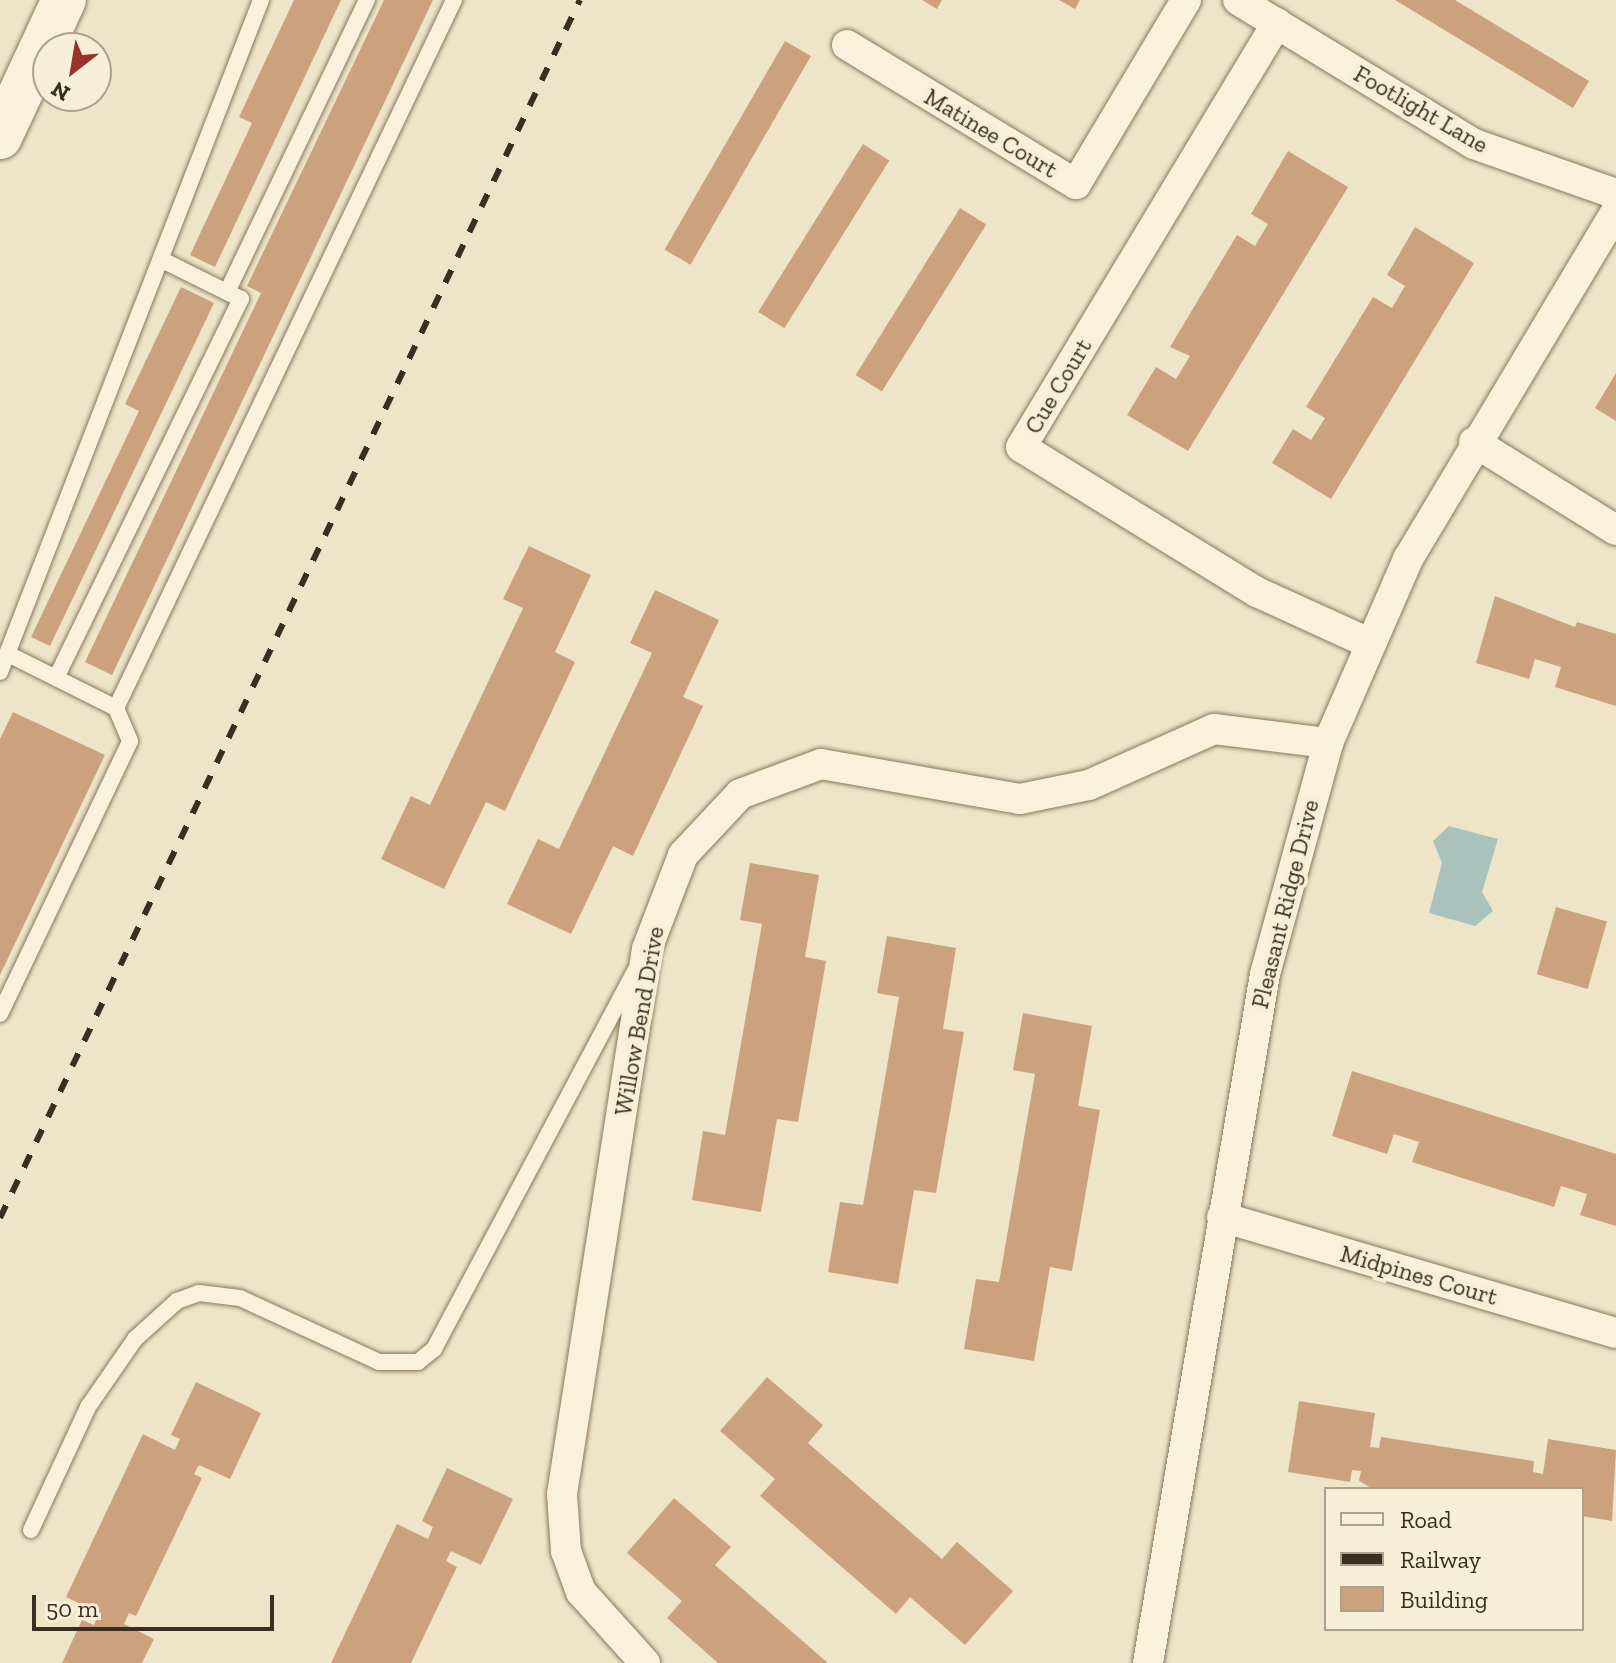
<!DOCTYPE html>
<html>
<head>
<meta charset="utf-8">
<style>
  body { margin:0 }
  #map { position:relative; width:1616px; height:1663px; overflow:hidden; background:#eee5c8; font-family:"Zilla Slab",serif }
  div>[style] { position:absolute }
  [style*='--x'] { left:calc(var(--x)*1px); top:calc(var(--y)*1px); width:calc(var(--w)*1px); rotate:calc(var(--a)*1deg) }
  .water>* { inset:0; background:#a9c2bc }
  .building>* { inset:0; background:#cca27e; transform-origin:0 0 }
  .roads { filter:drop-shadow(0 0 2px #8a775d) drop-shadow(0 0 2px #8a775d) }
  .service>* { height:16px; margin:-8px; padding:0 8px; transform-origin:8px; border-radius:8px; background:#f9f1db }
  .minor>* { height:30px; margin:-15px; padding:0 15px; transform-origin:15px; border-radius:15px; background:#f9f1db }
  .secondary>* { height:44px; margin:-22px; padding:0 22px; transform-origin:22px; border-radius:22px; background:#f9f1db }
  .rail>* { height:6px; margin-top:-3px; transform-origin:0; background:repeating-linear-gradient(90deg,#3b2e20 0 14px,transparent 0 28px) }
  span { translate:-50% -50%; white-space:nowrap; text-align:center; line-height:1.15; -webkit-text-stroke:8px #f6eed7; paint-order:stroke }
  .street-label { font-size:24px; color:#3b2e20 }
  .legend { position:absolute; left:1324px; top:1487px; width:260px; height:144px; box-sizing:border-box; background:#f6eed7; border:2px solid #aba18e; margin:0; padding:10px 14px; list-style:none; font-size:24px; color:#3b2e20 }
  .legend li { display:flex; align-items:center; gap:16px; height:40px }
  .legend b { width:40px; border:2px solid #aba18e }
  .north { position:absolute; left:32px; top:32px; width:80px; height:80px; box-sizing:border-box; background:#f6eed7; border:2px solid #aba18e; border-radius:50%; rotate:211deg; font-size:22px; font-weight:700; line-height:32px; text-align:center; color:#3b2e20 }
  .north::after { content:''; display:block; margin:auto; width:28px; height:36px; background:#98322d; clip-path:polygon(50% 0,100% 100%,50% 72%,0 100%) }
  .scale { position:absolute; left:32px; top:1595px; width:242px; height:36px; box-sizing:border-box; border:4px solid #3b2e20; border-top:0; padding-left:10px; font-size:24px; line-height:28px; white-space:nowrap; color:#3b2e20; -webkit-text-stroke:6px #f6eed7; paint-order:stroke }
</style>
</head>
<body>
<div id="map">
  <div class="water">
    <i style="clip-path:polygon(1449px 826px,1498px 839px,1482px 892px,1493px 911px,1475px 926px,1429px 913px,1442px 863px,1433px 841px)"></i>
  </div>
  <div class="building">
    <i style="clip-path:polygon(294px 0,341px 0,215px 267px,190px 255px,252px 123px,239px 117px)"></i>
    <i style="clip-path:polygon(384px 0,433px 0,112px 675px,85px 662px,261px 293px,247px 286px)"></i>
    <i style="clip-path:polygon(922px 0,942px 0,937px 9px)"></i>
    <i style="clip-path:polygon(1059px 0,1080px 0,1075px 9px)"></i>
    <i style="clip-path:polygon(1395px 0,1455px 0,1589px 81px,1573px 108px)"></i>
    <i style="left:785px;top:41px;width:30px;height:241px;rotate:30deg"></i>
    <i style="left:863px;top:144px;width:31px;height:198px;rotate:32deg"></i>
    <i style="clip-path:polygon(1288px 151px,1348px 187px,1188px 451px,1127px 415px,1156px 367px,1176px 379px,1190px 356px,1170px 347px,1237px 235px,1255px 246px,1268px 224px,1251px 214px)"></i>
    <i style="left:960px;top:208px;width:31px;height:197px;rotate:32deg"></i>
    <i style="clip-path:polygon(1415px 227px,1474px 263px,1331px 499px,1272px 463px,1293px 429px,1311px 440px,1325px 418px,1306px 407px,1373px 297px,1392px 308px,1405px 286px,1387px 275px)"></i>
    <i style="clip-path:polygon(181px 287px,214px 303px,50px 646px,31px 637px,139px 411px,125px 404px)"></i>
    <i style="clip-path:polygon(1616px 373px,1616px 421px,1595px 408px)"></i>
    <i style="clip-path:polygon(529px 546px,591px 575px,555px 652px,575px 662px,505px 811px,486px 802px,444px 889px,381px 859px,411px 796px,430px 805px,523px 608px,503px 599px)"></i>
    <i style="clip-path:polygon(655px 590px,719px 620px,683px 697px,703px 706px,633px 856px,613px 846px,571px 934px,507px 904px,538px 839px,559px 849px,652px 653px,630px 643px)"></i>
    <i style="clip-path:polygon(1495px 596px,1575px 627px,1577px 622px,1616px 634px,1616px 706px,1555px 687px,1561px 667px,1535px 659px,1529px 679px,1476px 663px)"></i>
    <i style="clip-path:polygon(13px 712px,105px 755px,0 975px,0 739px)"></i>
    <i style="clip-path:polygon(750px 863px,819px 875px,805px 957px,826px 961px,798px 1122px,777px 1119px,761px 1212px,692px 1200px,703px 1131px,725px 1135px,762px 924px,740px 920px)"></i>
    <i style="left:1556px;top:907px;width:53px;height:70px;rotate:16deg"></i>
    <i style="clip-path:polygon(887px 936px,956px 948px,943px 1029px,964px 1032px,936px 1193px,914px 1190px,898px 1284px,828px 1272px,840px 1202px,863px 1205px,899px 997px,877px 993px)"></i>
    <i style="clip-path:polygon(1023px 1013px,1092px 1026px,1078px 1106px,1100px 1110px,1072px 1271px,1050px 1267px,1034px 1361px,964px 1349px,976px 1279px,999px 1282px,1035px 1074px,1013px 1070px)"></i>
    <i style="clip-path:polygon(1352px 1071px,1616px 1154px,1616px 1226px,1580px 1215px,1587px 1194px,1561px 1186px,1554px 1207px,1412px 1162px,1419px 1142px,1394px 1134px,1387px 1154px,1332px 1136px)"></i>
    <i style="clip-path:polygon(767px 1377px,823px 1425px,808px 1443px,942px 1559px,957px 1542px,1013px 1591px,965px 1645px,910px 1597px,896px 1614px,760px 1496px,775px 1479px,720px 1431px)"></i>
    <i style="clip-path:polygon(196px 1382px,261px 1413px,230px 1479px,199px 1465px,194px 1474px,202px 1478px,136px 1616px,129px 1613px,124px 1624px,154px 1639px,142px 1663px,62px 1663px,82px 1620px,94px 1625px,99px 1613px,66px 1597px,143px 1434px,175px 1450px,180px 1439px,171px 1435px)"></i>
    <i style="clip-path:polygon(1299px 1401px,1375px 1413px,1370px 1447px,1379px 1448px,1381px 1437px,1534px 1461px,1533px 1472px,1543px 1474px,1548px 1439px,1616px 1450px,1612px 1521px,1582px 1516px,1582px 1489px,1373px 1489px,1359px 1481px,1361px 1471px,1352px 1470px,1350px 1482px,1288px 1472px)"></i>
    <i style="clip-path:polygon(447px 1468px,513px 1499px,481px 1565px,451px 1551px,446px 1561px,457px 1567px,411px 1663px,331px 1663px,397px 1524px,428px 1539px,433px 1527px,422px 1521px)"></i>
    <i style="clip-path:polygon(674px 1498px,731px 1547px,715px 1565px,828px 1663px,718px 1663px,667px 1618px,682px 1601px,627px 1553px)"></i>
  </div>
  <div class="roads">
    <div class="service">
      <i style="--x:227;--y:292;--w:324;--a:-64.4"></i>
      <i style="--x:0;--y:672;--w:721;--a:-68.77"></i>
      <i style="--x:56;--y:678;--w:422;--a:-64"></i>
      <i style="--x:241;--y:299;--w:88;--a:-153.7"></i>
      <i style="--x:116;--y:708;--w:785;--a:-64.48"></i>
      <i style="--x:0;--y:1014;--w:302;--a:-64.5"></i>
      <i style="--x:130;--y:741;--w:36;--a:-113"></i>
      <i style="--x:116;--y:708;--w:121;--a:-153.4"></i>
      <i style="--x:31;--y:1530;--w:136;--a:-65.1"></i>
      <i style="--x:88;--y:1407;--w:83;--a:-55.3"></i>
      <i style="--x:135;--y:1339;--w:57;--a:-42.1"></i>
      <i style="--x:177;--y:1301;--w:23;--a:-20"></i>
      <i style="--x:199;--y:1293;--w:41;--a:7"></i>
      <i style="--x:240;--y:1298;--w:153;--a:24.7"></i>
      <i style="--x:379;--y:1362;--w:39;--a:0"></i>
      <i style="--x:418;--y:1362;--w:21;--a:-39"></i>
      <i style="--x:434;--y:1349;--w:428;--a:-62"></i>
    </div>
    <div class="minor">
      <i style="--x:1238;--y:0;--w:276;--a:31.4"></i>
      <i style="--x:1474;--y:144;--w:151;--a:19.4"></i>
      <i style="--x:1277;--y:23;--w:495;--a:121.1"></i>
      <i style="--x:1021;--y:447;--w:277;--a:31.6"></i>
      <i style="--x:1257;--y:592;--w:123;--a:24.5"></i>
      <i style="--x:847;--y:45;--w:268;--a:31.3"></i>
      <i style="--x:1076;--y:184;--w:214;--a:-59.1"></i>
      <i style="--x:1474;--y:442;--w:167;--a:31.8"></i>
      <i style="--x:1222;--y:1217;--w:411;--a:16.4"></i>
      <i style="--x:645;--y:1663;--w:96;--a:-132"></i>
      <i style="--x:581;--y:1592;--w:44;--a:-110.1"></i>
      <i style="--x:566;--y:1551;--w:57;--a:-94"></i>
      <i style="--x:562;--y:1494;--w:552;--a:-81.14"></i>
      <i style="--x:647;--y:949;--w:101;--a:-69"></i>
      <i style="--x:683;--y:855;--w:83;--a:-46.9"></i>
      <i style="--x:740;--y:794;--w:86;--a:-20.3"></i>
      <i style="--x:821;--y:764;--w:202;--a:10"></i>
      <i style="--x:1020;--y:799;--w:70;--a:-11.5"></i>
      <i style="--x:1089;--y:785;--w:137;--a:-24.1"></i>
      <i style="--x:1214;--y:729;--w:115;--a:7"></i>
      <i style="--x:1148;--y:1663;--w:699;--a:-80.36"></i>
      <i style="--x:1265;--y:974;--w:239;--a:-74.7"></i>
      <i style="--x:1328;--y:743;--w:201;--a:-66.5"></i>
      <i style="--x:1408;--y:559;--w:405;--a:-59.1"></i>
    </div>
    <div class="secondary">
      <i style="--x:0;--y:137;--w:151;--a:-65"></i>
    </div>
  </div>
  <div class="rail">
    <i style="--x:0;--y:1218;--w:1349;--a:-64.54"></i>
  </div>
  <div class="street-label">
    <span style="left:1421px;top:109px;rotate:30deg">Footlight Lane</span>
    <span style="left:991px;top:133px;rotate:31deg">Matinee Court</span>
    <span style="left:1058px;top:386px;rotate:-59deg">Cue Court</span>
    <span style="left:1285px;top:904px;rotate:-76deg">Pleasant Ridge Drive</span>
    <span style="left:639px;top:1021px;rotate:-80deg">Willow Bend Drive</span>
    <span style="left:1419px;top:1275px;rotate:16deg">Midpines Court</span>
  </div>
  <ul class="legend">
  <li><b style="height:10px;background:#f9f1db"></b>Road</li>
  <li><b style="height:10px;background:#3b2e20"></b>Railway</li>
  <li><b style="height:22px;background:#cca27e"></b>Building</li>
  </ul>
  <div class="north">N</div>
  <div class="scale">50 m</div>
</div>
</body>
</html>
